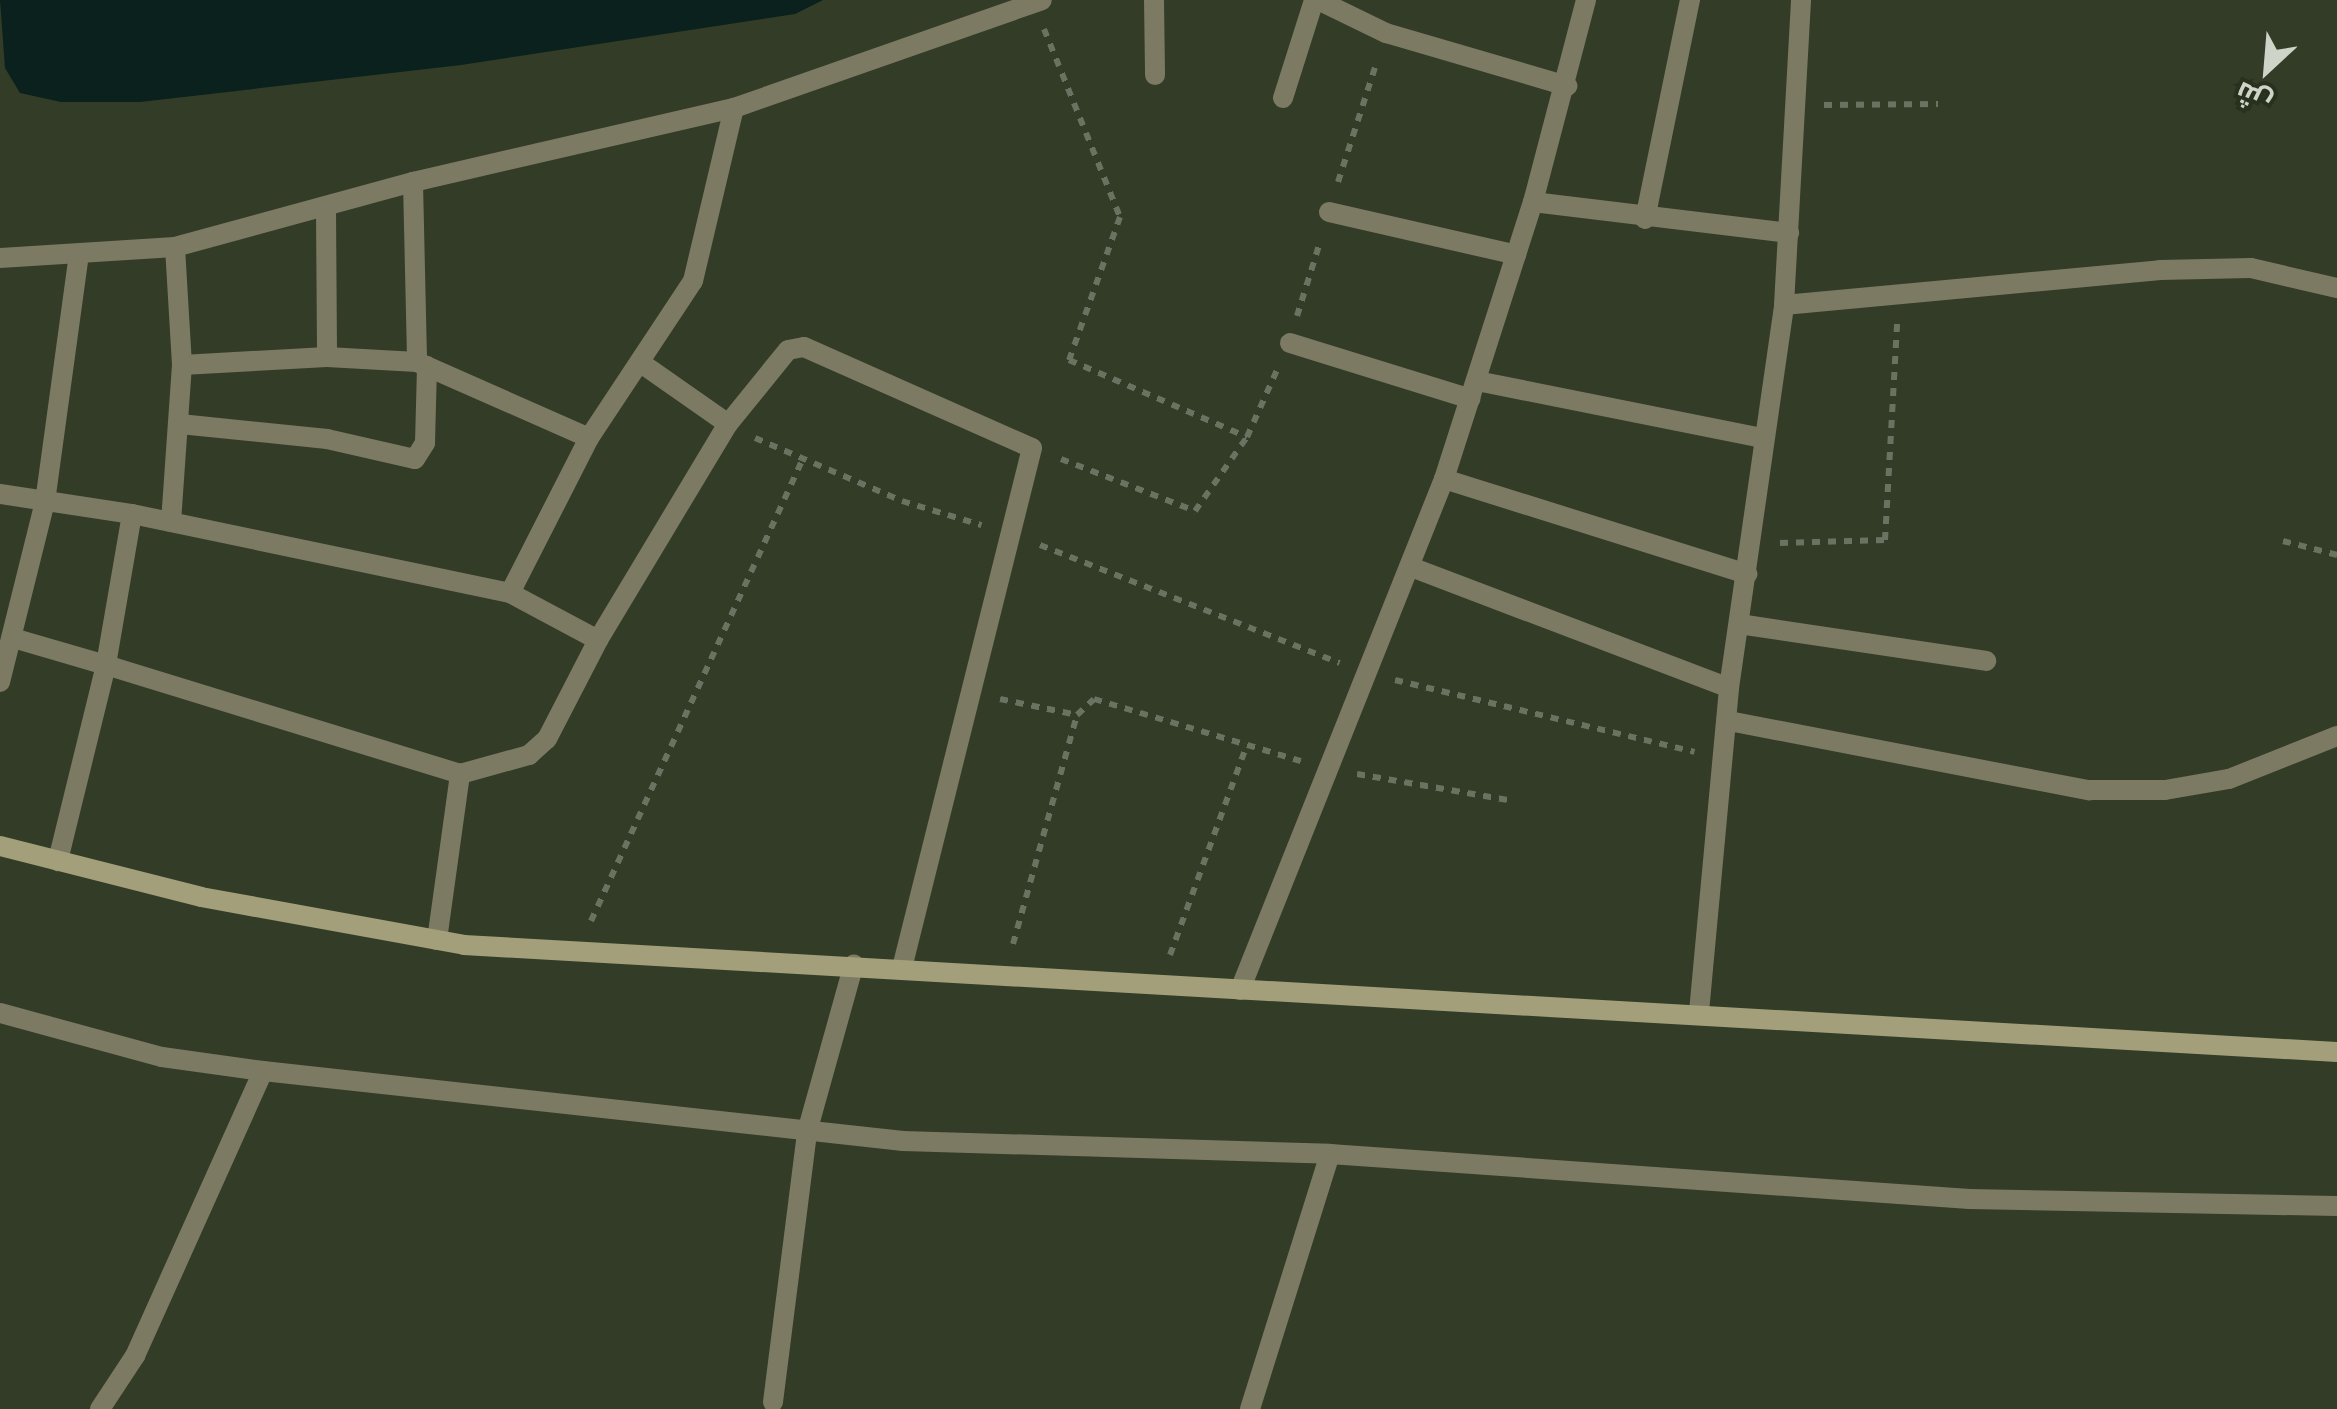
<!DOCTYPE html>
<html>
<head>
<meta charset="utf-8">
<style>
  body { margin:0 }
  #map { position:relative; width:2337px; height:1409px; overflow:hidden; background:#323c27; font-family:"DM Sans",Cairo,sans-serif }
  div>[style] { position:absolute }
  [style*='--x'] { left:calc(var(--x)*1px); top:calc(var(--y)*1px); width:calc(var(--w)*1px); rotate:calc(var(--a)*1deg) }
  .water>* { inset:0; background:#0a211d }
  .path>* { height:6px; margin-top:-3px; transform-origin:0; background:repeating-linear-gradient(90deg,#6a7361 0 8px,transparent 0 16px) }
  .street>* { height:20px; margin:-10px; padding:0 10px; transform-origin:10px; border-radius:10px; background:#7c7a63 }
  .secondary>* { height:20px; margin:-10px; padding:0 10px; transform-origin:10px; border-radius:10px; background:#a29f7a }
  span { translate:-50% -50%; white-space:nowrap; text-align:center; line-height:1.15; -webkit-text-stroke:9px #28311d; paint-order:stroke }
  .north { position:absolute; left:2217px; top:20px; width:100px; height:100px; -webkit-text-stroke:8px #28311d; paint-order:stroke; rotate:206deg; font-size:28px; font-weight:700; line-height:40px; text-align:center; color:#ced5c8 }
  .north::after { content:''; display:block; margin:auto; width:35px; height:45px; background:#ced5c8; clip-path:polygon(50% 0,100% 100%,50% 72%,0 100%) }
</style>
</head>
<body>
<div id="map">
  <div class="water">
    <i style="clip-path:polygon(0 0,823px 0,795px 14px,461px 65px,140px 102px,61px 102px,20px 93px,5px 68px)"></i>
  </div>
  <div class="path">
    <i style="--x:1044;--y:29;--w:203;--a:68"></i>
    <i style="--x:1120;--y:217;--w:152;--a:109.6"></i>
    <i style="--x:1069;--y:360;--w:194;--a:23.4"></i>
    <i style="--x:1824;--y:105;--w:114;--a:-0.5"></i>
    <i style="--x:1338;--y:182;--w:127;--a:-72.1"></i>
    <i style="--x:1297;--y:316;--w:77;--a:-72.7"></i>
    <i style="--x:755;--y:438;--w:160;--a:23.2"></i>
    <i style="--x:902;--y:501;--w:83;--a:16.9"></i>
    <i style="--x:1061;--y:459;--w:144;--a:21.2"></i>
    <i style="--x:1195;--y:511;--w:90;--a:-54.9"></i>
    <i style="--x:1247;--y:437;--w:73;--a:-65.9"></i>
    <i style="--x:2283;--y:541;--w:56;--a:14.5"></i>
    <i style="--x:1780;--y:543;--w:105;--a:-1.6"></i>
    <i style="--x:1885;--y:540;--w:217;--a:-86.8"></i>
    <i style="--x:1040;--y:545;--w:322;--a:21.5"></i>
    <i style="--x:1395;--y:680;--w:308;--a:13.5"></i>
    <i style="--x:1000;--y:699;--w:79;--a:11.7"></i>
    <i style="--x:1357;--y:774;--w:153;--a:9.8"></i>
    <i style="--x:591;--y:921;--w:504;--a:-65.37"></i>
    <i style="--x:1013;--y:944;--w:238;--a:-74.4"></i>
    <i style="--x:1077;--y:715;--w:23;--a:-43"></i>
    <i style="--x:1094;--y:699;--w:216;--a:16.7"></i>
    <i style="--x:1170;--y:955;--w:224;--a:-69.9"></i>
  </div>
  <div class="street">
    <i style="--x:1154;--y:0;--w:75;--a:89.2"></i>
    <i style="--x:1318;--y:0;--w:76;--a:25.9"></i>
    <i style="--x:1386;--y:33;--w:189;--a:16.3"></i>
    <i style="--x:1283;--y:98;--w:103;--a:-72.4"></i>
    <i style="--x:413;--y:182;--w:180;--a:88.7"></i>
    <i style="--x:1533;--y:202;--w:258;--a:6.9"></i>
    <i style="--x:326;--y:209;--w:148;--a:89.6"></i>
    <i style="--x:1329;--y:212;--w:192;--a:12.9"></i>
    <i style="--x:1645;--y:219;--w:224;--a:-78.4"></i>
    <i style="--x:0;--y:258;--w:175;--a:-3.6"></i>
    <i style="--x:175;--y:247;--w:247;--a:-15.3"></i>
    <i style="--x:413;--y:182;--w:329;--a:-13"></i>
    <i style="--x:734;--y:108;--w:326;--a:-19.3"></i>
    <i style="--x:1784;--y:305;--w:378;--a:-5.3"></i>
    <i style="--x:2160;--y:270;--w:91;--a:-1.3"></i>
    <i style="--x:2251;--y:268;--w:88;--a:13.1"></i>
    <i style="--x:1290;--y:343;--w:189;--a:17.2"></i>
    <i style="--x:641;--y:363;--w:106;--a:35"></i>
    <i style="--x:182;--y:365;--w:145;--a:-3.2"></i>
    <i style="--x:327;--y:357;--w:90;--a:3.2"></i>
    <i style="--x:417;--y:362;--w:188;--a:23.8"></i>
    <i style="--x:1477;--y:381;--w:292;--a:11.3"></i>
    <i style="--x:180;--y:424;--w:148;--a:5.8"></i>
    <i style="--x:327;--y:439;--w:90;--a:12.8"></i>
    <i style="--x:415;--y:459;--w:19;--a:-58"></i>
    <i style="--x:425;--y:443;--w:77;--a:-88.5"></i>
    <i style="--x:1444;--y:479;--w:318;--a:17.4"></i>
    <i style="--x:0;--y:494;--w:134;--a:8.6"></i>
    <i style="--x:132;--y:514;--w:386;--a:11.8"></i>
    <i style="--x:510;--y:593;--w:100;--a:28.1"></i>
    <i style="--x:132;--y:514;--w:153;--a:99.8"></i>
    <i style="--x:106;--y:665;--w:370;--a:17.1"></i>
    <i style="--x:460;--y:774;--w:72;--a:-15.4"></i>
    <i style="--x:529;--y:755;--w:24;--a:-42"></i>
    <i style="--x:547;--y:739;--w:111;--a:-62.7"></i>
    <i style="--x:598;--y:640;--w:252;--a:-59"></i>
    <i style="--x:728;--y:424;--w:95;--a:-51"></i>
    <i style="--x:788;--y:350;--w:16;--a:-11"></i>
    <i style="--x:804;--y:347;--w:249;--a:23.9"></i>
    <i style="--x:1032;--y:448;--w:536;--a:104.04"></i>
    <i style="--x:171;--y:522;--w:157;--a:-86"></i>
    <i style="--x:182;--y:365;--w:118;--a:-93.4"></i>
    <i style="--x:1411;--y:567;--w:340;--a:20.8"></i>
    <i style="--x:510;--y:593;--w:174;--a:-63"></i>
    <i style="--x:589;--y:438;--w:188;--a:-56.5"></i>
    <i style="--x:693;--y:281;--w:178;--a:-76.7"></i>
    <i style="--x:1739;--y:624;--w:250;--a:8.5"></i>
    <i style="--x:13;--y:638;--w:97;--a:16.2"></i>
    <i style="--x:106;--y:665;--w:202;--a:103.8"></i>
    <i style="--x:0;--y:682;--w:186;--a:-76"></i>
    <i style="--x:45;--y:502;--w:249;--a:-82.2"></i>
    <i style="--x:1729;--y:721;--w:367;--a:10.9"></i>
    <i style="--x:2089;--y:790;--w:76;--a:0"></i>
    <i style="--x:2165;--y:790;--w:65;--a:-9.8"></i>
    <i style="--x:2229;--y:779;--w:116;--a:-21.7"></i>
    <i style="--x:437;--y:940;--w:168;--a:-82.1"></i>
    <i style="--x:1240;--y:990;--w:550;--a:-68.24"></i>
    <i style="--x:1444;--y:479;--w:291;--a:-72.2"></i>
    <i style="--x:1533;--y:202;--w:209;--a:-75.3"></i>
    <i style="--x:1699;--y:1012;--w:325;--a:-84.7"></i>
    <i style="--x:1729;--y:688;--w:387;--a:-81.8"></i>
    <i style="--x:1784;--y:305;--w:305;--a:-86.8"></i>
    <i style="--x:0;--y:1013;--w:168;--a:15.2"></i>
    <i style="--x:162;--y:1057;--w:102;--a:7.9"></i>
    <i style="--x:263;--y:1071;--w:644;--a:6.24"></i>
    <i style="--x:903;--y:1141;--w:427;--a:1.7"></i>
    <i style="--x:1330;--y:1154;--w:641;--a:4.03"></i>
    <i style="--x:1969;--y:1199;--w:368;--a:1.1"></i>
    <i style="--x:773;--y:1402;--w:272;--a:-82.8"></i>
    <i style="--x:807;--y:1132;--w:174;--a:-74.4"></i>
    <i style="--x:100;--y:1409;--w:64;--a:-56.6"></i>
    <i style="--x:135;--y:1356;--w:312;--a:-65.8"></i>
    <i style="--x:1250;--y:1409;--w:267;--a:-72.6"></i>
  </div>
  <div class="secondary">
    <i style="--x:0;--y:846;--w:207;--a:14.2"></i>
    <i style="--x:201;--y:897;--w:267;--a:10.3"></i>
    <i style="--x:464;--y:945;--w:1876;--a:3.27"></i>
  </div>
  <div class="north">ش</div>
</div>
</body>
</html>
